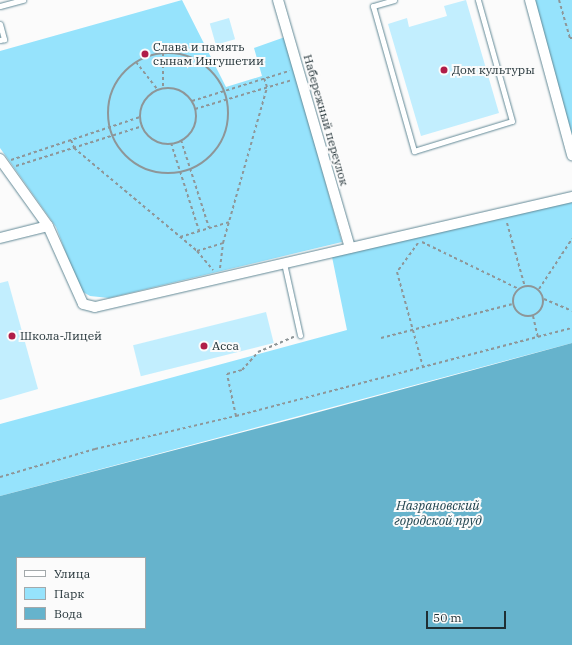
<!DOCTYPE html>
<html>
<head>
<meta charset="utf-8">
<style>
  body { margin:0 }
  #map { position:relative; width:572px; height:645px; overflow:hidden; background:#fbfbfb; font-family:"IBM Plex Serif",serif }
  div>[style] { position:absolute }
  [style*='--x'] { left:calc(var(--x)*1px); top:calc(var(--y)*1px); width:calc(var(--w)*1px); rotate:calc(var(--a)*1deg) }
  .green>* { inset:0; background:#96e3fc }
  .water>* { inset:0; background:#66b3cc }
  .building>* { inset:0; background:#c2eefe; transform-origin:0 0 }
  .path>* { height:2px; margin-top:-1px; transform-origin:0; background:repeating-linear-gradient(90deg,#8e9698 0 3px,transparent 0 6px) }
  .path>.ring { margin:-1px; padding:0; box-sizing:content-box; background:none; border:2px solid #8e9698; border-radius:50% }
  .roads { filter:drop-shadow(0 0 1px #628996) drop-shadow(0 0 1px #628996) }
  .service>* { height:5px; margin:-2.5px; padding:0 2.5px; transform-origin:2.5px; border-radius:2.5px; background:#fff }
  .minor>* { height:10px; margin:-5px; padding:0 5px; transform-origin:5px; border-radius:5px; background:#fff }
  .dots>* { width:11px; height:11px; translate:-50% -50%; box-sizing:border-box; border:2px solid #fbfbfb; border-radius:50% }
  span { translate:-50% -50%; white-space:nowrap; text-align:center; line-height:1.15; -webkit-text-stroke:4px #fbfbfb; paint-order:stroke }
  .poi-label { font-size:12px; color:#1f2f34 }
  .left { translate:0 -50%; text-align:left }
  .street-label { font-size:12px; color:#1f2f34 }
  .water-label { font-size:13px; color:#1d414c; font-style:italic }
  .legend { position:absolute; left:16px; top:557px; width:130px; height:72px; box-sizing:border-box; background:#fbfbfb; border:1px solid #a3a9ab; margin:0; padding:5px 7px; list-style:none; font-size:12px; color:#1f2f34 }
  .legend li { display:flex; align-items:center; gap:8px; height:20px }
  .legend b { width:20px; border:1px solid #a3a9ab }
  .scale { position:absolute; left:426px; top:611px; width:80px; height:18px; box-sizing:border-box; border:2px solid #1f2f34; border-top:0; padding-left:5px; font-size:12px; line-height:14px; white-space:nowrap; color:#1f2f34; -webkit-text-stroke:3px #fbfbfb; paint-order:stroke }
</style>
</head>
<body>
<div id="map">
  <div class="green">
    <i style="clip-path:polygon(182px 0,226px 87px,262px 76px,254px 48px,285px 37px,342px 242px,109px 298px,90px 296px,83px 292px,77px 282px,56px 227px,0 148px,0 51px)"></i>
    <i style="clip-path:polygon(530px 0,572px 0,572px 155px)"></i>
    <i style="clip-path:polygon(572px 197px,572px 343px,0 496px,0 424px,347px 330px,331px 252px)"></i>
  </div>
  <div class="water">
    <i style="clip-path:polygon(evenodd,572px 343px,572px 645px,0 645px,0 496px,297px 418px,572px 343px,17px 558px,145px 558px,145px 628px,17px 628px,17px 558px)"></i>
  </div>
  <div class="building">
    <i style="clip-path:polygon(466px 0,499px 113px,421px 136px,388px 24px,407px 18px,409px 27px,447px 16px,444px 6px)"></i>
    <i style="left:229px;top:18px;width:22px;height:20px;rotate:74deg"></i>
    <i style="clip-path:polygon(8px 281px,38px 389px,0 400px,0 283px)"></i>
    <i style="left:266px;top:312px;width:32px;height:137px;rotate:76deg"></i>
  </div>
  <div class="path">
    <i style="--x:559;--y:0;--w:40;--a:74"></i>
    <i style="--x:570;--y:38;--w:2;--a:0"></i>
    <i class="ring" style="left:108px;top:53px;width:118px;height:118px"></i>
    <i style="--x:163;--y:53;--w:35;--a:90"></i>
    <i style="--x:136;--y:62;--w:36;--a:52"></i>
    <i class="ring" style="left:140px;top:88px;width:54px;height:54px"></i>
    <i style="--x:192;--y:101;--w:102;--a:-17.2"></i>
    <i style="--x:195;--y:109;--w:101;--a:-16.6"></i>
    <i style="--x:71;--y:140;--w:9;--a:69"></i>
    <i style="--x:74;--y:148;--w:160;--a:39.9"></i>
    <i style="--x:197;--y:251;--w:27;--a:-17"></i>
    <i style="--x:223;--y:243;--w:162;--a:-74.2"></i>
    <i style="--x:267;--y:87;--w:9;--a:-108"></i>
    <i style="--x:181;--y:140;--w:92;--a:72.3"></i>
    <i style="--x:171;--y:143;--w:92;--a:72.3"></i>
    <i style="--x:11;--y:160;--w:136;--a:-18.4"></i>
    <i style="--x:16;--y:166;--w:133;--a:-17.5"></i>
    <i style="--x:507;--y:223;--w:66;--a:74.3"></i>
    <i style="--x:180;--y:237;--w:51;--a:-17"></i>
    <i style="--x:422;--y:242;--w:108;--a:25.9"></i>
    <i style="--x:418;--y:243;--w:36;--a:126"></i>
    <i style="--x:397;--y:272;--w:98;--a:74.7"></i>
    <i style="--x:197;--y:251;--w:25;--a:50"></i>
    <i style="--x:220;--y:268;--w:25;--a:-83"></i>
    <i class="ring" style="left:513px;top:286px;width:28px;height:28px"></i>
    <i style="--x:539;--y:289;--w:60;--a:-56.6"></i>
    <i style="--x:544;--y:299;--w:30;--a:23"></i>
    <i style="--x:533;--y:316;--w:22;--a:77"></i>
    <i style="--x:381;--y:338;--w:135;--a:-14.5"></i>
    <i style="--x:236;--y:416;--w:43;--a:-102.1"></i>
    <i style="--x:227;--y:374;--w:16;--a:-15"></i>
    <i style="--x:242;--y:370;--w:24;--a:-48"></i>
    <i style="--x:258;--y:352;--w:39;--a:-23"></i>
    <i style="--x:0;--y:477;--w:99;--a:-16.4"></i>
    <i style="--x:95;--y:449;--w:145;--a:-13.2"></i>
    <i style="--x:236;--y:416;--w:347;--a:-14.7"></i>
  </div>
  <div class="roads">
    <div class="service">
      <i style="--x:394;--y:0;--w:22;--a:164"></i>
      <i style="--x:373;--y:6;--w:151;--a:74.2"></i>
      <i style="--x:414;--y:151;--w:102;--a:-17"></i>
      <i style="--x:512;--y:121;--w:126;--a:-105.7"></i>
      <i style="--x:0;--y:6;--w:24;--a:-15"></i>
      <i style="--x:0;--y:24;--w:16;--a:75"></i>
      <i style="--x:4;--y:39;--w:4;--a:166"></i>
      <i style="--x:284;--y:263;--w:74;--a:77.5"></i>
    </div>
    <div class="minor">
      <i style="--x:278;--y:0;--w:258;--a:73.8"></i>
      <i style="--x:530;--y:0;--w:161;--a:74.8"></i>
      <i style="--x:0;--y:159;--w:82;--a:54.4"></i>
      <i style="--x:48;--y:226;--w:85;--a:65.8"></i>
      <i style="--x:83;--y:304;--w:12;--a:14"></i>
      <i style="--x:95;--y:307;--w:490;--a:-13"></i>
      <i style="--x:0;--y:238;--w:49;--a:-14"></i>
    </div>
  </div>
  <div class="dots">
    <i style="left:145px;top:54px;background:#b01d48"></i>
    <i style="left:444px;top:70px;background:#b01d48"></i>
    <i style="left:12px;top:336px;background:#b01d48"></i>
    <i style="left:204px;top:346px;background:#b01d48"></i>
  </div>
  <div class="poi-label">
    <span class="left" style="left:153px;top:54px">Слава и память<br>сынам Ингушетии</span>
    <span class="left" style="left:452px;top:70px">Дом культуры</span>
    <span class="left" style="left:20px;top:336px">Школа-Лицей</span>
    <span class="left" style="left:212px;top:346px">Асса</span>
  </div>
  <div class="street-label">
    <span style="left:326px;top:120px;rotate:74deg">Набережный переулок</span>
  </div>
  <div class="water-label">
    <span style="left:438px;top:514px">Назрановский<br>городской пруд</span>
  </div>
  <ul class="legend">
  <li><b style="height:5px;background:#fff"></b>Улица</li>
  <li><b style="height:11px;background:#96e3fc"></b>Парк</li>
  <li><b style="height:11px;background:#66b3cc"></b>Вода</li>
  </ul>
  <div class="scale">50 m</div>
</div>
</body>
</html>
